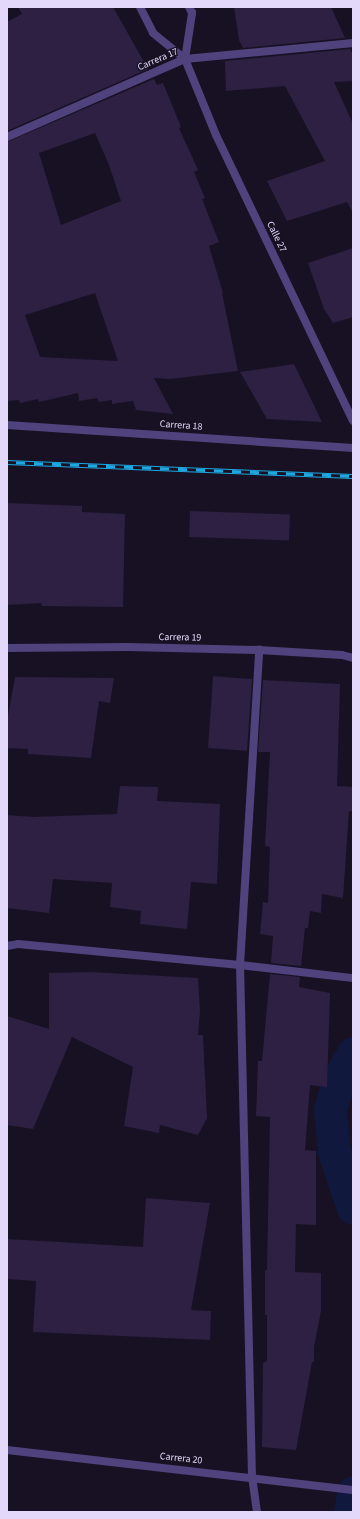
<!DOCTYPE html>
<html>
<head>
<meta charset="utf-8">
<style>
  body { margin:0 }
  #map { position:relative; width:360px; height:1519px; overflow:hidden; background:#181123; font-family:"Source Sans 3",sans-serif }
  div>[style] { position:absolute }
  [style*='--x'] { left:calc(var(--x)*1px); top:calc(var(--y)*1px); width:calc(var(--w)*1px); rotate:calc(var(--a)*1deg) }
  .canal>* { height:33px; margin:-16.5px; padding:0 16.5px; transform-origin:16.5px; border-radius:16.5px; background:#10183d }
  .building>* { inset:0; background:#2d2042; transform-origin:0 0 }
  .minor>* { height:8px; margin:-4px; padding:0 4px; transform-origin:4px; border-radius:4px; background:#50427c }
  .tertiary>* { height:8px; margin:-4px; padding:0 4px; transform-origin:4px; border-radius:4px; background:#50427c }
  .rail>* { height:4.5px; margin-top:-2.25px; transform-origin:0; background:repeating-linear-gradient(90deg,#181123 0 9px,#1da8e1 0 18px); box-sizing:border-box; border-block:1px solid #1da8e1 }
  span { translate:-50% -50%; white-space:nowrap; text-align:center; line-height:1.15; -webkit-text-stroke:3px #181123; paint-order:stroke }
  .street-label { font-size:10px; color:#e3d8fa }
  .frame { position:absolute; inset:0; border:8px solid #e3d8fa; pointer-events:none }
</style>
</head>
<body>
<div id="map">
  <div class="canal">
    <i style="--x:353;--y:1053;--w:29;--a:119"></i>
    <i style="--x:339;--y:1078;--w:33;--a:106"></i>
    <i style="--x:330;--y:1110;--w:42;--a:84.6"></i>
    <i style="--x:334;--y:1152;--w:59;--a:71.3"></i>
    <i style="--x:350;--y:1512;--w:20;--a:-81"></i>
  </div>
  <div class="building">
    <i style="clip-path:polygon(18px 7px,113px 7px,148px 69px,7px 131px,7px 22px,22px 14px)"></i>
    <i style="clip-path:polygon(234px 7px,331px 7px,345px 38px,243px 48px,239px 40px)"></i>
    <i style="clip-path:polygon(350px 49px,353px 55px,353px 81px,334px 82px,353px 124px,353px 213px,347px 202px,287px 221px,267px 181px,325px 161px,285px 86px,226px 91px,225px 61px)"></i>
    <i style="clip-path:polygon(evenodd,154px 79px,157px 85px,163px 83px,181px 127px,179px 128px,198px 170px,194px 172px,205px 198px,202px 199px,219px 242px,209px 246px,223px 293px,222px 293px,238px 371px,170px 379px,154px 378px,173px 414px,136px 410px,133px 401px,112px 404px,112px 400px,99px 402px,97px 398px,79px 401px,78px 393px,39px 402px,38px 399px,20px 403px,19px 400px,7px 401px,7px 142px,154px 79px,95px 133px,109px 165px,121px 201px,61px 225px,39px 153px,95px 133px,154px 79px,95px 293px,118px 361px,40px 357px,25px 315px,95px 293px)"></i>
    <i style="clip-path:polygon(353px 248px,353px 317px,333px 323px,324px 309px,308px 263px)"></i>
    <i style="clip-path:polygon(294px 364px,322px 422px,267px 419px,240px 372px)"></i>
    <i style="clip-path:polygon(7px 503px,82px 506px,82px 512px,125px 514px,123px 607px,42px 606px,41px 603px,7px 605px)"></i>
    <i style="left:190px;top:511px;width:100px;height:26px;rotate:2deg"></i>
    <i style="clip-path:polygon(15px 677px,114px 678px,110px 703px,99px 701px,91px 758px,28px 754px,28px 749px,7px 748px,7px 721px)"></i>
    <i style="left:252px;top:679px;width:72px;height:39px;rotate:94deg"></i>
    <i style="clip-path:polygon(263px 680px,340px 684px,337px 786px,353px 787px,353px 811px,349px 811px,343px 898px,322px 894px,321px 913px,310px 911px,308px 928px,305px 928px,301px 966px,271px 963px,273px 936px,260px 934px,263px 902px,268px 903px,270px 847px,265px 846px,270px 752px,258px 752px)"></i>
    <i style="clip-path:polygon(120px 786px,158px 787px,157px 801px,220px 804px,217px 884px,191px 882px,187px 929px,140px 924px,141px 911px,110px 907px,112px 883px,53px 879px,49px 913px,7px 908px,7px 815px,33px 817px,117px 814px)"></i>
    <i style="clip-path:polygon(91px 972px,198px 978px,200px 1011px,198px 1035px,203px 1035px,207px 1118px,198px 1135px,160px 1125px,159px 1133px,124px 1126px,133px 1067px,72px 1037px,33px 1129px,7px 1125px,7px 1016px,49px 1029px,49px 973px)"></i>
    <i style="clip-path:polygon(270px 974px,300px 977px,299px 987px,330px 993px,327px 1087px,310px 1085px,305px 1150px,316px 1151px,316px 1225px,296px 1224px,295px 1272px,321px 1273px,321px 1311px,314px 1347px,314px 1362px,312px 1362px,296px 1450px,262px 1447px,263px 1363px,267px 1361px,267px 1315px,265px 1315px,265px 1271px,267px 1270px,270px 1117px,256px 1116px,257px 1091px,258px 1061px,262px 1061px)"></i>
    <i style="clip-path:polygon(146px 1198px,210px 1203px,191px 1310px,211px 1311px,210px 1340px,33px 1332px,36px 1281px,7px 1279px,7px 1239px,143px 1247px)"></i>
  </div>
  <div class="minor">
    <i style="--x:140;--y:7;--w:29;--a:63"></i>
    <i style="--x:153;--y:33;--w:41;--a:39.1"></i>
    <i style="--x:185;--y:59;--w:82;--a:67.8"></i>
    <i style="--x:216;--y:135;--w:317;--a:64.4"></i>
    <i style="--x:185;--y:59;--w:47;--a:-81.3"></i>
    <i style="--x:192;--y:13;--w:7;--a:-117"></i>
    <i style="--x:7;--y:137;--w:194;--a:-23.7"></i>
    <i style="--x:185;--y:59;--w:169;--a:-5.4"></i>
    <i style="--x:7;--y:425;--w:347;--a:3.8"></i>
    <i style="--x:7;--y:946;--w:11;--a:-10"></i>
    <i style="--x:18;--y:944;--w:223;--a:5.4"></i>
    <i style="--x:240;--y:965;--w:114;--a:6.6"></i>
    <i style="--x:7;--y:1450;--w:348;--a:6.6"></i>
    <i style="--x:257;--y:1512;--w:35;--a:-98"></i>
    <i style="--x:252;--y:1477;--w:512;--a:-91.34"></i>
    <i style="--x:240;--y:965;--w:316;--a:-86.5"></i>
  </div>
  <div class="tertiary">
    <i style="--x:7;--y:648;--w:121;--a:-0.5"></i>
    <i style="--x:128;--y:647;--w:131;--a:1.3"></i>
    <i style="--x:259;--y:650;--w:83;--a:3.4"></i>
    <i style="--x:342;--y:655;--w:11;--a:15"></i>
  </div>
  <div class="rail">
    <i style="--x:7;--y:462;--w:346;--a:2.3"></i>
  </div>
  <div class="street-label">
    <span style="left:158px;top:60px;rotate:-23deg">Carrera 17</span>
    <span style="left:276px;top:237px;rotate:64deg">Calle 27</span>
    <span style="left:181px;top:426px;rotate:4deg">Carrera 18</span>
    <span style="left:180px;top:638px;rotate:1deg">Carrera 19</span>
    <span style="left:181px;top:1459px;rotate:6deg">Carrera 20</span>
  </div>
  <div class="frame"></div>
</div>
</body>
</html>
